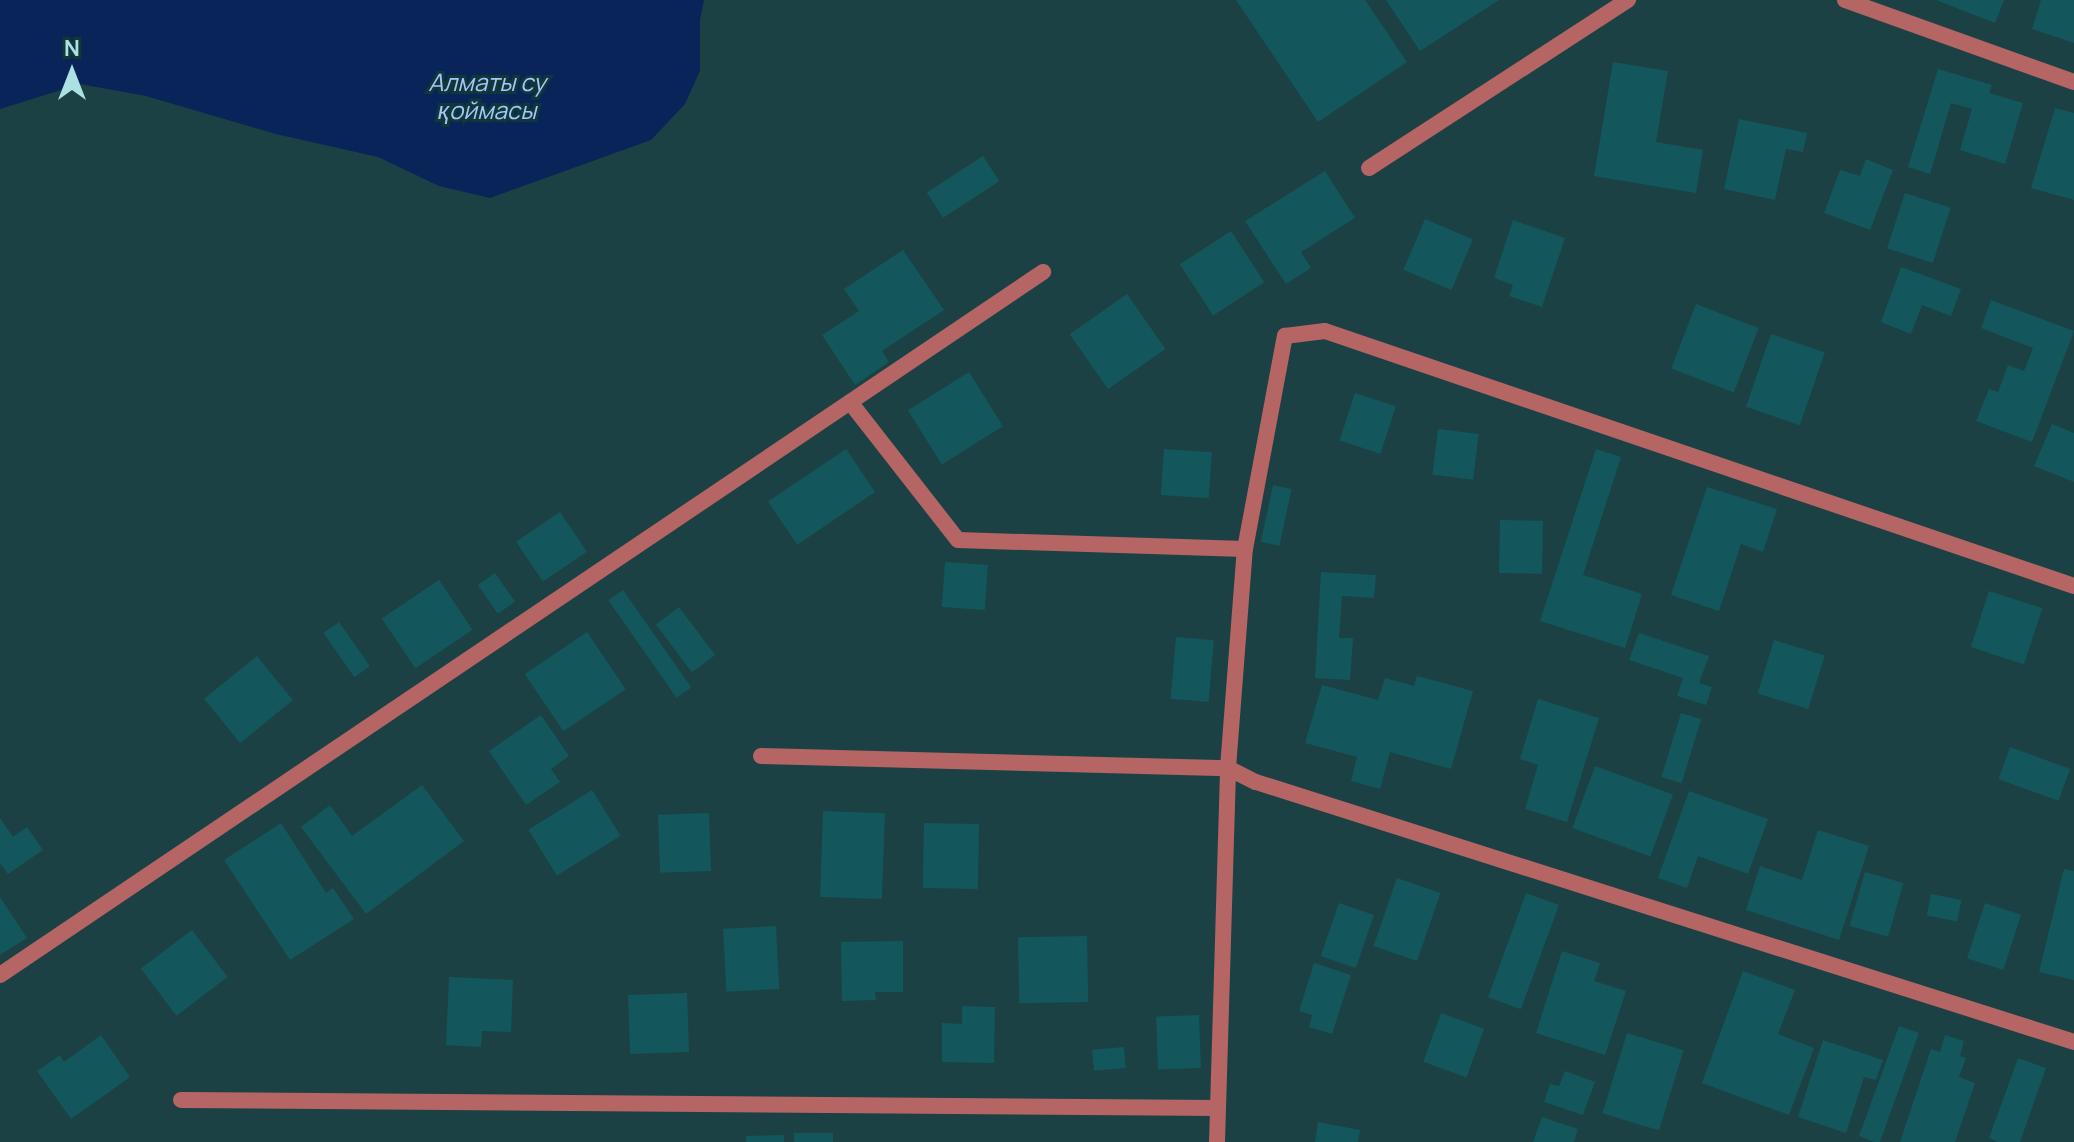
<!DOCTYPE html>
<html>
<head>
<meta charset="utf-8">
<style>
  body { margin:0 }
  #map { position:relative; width:2074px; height:1142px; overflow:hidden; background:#1b4144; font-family:Manrope,sans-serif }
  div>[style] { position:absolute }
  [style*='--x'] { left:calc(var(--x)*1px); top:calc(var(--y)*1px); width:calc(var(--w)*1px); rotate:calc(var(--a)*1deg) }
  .water>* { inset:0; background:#082459 }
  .building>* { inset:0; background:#13575c; transform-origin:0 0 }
  .minor>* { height:16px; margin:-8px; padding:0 8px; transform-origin:8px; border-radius:8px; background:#b56564 }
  span { translate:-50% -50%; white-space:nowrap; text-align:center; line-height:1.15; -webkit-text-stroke:6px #103739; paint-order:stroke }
  .water-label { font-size:24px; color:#a8c6f9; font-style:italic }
  .north { position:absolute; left:32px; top:32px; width:80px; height:80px; -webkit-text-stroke:6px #103739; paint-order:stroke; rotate:0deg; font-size:22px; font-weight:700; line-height:32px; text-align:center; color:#ace0e3 }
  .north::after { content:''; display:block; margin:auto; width:28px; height:36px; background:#ace0e3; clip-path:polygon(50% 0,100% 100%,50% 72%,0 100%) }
</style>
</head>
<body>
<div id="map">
  <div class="water">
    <i style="clip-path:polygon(0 0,704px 0,700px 20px,700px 71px,685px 104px,651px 140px,490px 198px,439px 186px,378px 157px,276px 134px,146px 96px,80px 84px,0 109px)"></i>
  </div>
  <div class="building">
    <i style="clip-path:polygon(1236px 0,1365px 0,1407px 62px,1318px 122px)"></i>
    <i style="clip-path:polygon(1386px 0,1499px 0,1420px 51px)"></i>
    <i style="clip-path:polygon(1936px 0,2004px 0,1995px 23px)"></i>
    <i style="clip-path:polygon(2041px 0,2074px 0,2074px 43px,2032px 29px)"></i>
    <i style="clip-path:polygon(1613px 62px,1668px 71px,1656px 142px,1703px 150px,1696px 193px,1594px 176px)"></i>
    <i style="clip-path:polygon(1938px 69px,1992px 85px,1989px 93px,2023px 103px,2005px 164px,1960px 150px,1972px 109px,1951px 103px,1930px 174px,1908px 167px)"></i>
    <i style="clip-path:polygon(2055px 108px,2074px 113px,2074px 200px,2031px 188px)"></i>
    <i style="clip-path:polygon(1739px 119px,1807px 133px,1803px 152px,1786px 149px,1775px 200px,1724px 189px)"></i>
    <i style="left:983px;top:156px;width:30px;height:67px;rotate:57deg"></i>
    <i style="clip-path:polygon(1866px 159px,1893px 170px,1870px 230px,1824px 213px,1840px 170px,1860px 176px)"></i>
    <i style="clip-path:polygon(1325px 171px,1355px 218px,1301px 252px,1311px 268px,1286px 284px,1245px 221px)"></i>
    <i style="left:1905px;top:193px;width:48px;height:58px;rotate:18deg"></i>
    <i style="left:1425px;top:219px;width:52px;height:55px;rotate:23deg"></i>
    <i style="clip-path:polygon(1513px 220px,1565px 238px,1542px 307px,1509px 296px,1513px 285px,1494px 278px)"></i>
    <i style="left:1231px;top:231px;width:61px;height:61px;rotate:57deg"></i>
    <i style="clip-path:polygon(903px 250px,944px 310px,882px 351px,889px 362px,855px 385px,822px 335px,859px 311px,844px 289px)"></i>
    <i style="clip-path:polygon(1901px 267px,1961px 289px,1951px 316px,1922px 305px,1911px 334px,1881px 322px)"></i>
    <i style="left:1127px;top:294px;width:67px;height:70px;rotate:55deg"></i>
    <i style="clip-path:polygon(1991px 300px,2074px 331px,2032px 442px,1976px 421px,1989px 389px,1998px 392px,2008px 365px,2024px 371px,2033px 348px,1981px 328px)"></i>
    <i style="left:1696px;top:304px;width:67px;height:69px;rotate:21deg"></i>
    <i style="left:1771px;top:334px;width:57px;height:77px;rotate:19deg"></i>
    <i style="left:969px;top:372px;width:64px;height:72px;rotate:58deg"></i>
    <i style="left:1355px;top:393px;width:43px;height:50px;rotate:18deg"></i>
    <i style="clip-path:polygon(2052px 424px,2074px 433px,2074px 482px,2034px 466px)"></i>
    <i style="left:1438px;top:429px;width:41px;height:46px;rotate:7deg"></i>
    <i style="left:846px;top:449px;width:52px;height:94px;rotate:56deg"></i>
    <i style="left:1164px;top:449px;width:48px;height:46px;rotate:4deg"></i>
    <i style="clip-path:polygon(1596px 449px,1621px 457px,1583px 575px,1642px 594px,1625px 648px,1540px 621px)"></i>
    <i style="left:1273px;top:485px;width:19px;height:58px;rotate:12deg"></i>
    <i style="clip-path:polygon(1707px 487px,1777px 509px,1763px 552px,1741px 544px,1719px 611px,1671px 595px)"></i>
    <i style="left:560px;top:512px;width:48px;height:53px;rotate:56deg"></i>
    <i style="left:1500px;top:520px;width:43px;height:53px;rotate:1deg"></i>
    <i style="left:945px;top:562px;width:43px;height:45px;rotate:4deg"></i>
    <i style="clip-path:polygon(1321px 572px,1376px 575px,1374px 598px,1342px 596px,1339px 638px,1353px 638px,1350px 680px,1315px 678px)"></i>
    <i style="left:495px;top:573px;width:35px;height:21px;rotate:55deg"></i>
    <i style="left:439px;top:580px;width:60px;height:69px;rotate:56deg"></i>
    <i style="left:623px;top:590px;width:119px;height:18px;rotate:55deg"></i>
    <i style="left:1989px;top:591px;width:56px;height:59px;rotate:18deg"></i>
    <i style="left:679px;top:607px;width:60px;height:29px;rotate:53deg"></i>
    <i style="left:339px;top:622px;width:54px;height:19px;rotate:55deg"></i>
    <i style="left:587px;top:632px;width:69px;height:75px;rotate:56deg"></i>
    <i style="clip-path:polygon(1639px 633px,1709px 656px,1699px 683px,1712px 687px,1706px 705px,1677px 696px,1683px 678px,1629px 660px)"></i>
    <i style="left:1176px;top:637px;width:38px;height:62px;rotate:5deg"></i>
    <i style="left:1774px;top:640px;width:53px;height:56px;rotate:17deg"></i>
    <i style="left:257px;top:656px;width:57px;height:68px;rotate:51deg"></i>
    <i style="clip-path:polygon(1417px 676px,1473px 691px,1451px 769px,1390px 752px,1380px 789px,1351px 781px,1357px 757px,1305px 743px,1322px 685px,1378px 700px,1385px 678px,1414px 686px)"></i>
    <i style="clip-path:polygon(1538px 699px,1599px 718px,1567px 822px,1525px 809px,1538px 765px,1520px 759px)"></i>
    <i style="left:1681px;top:713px;width:21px;height:67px;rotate:17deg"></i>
    <i style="clip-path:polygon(541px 715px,569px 756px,551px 769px,560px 782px,526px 805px,489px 751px)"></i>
    <i style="left:2010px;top:747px;width:64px;height:34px;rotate:20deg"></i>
    <i style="left:1595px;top:766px;width:83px;height:66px;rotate:20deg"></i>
    <i style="clip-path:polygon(422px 785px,464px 841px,366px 914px,301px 827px,330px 805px,352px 836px)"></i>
    <i style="left:592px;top:790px;width:54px;height:75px;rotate:58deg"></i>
    <i style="clip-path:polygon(1689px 791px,1768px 819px,1748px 874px,1698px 856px,1687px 888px,1658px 878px)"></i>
    <i style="left:823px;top:811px;width:62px;height:86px;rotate:2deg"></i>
    <i style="left:709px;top:813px;width:58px;height:51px;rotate:88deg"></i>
    <i style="clip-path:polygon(0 818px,13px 837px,27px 827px,43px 850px,8px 874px,0 863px)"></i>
    <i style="clip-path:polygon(281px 823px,326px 893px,333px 888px,354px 919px,290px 960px,224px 860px)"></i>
    <i style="left:924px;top:823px;width:55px;height:65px;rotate:1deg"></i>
    <i style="clip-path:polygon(1818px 830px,1869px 846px,1839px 940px,1746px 910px,1760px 866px,1802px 880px)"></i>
    <i style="clip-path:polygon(2064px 869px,2074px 871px,2074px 980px,2039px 972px)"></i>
    <i style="left:1865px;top:872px;width:40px;height:56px;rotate:16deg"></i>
    <i style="left:1397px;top:878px;width:46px;height:72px;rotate:19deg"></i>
    <i style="left:1526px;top:893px;width:35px;height:111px;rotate:20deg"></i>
    <i style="left:1931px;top:894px;width:31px;height:22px;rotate:11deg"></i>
    <i style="clip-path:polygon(0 897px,27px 938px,0 955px)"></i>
    <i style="left:1339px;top:903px;width:37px;height:56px;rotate:19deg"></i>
    <i style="left:1985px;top:903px;width:38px;height:58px;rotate:18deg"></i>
    <i style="left:776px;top:926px;width:63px;height:53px;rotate:87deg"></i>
    <i style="left:192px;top:930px;width:59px;height:64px;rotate:53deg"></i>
    <i style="left:1087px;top:936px;width:66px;height:69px;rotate:89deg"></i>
    <i style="clip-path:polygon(903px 941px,903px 992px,875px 992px,876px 1000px,842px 1001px,841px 942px)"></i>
    <i style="clip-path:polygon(1562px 951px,1600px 963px,1594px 981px,1626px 991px,1605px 1055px,1536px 1033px)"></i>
    <i style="clip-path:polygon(1314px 963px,1351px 975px,1332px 1034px,1309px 1027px,1312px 1015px,1299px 1011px)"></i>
    <i style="clip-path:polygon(1743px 971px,1795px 990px,1778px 1034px,1814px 1048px,1789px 1115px,1702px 1083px)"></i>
    <i style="clip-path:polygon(449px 977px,513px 980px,511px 1032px,482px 1031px,481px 1047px,446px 1045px)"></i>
    <i style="left:687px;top:993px;width:59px;height:59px;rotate:88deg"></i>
    <i style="clip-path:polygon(962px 1006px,995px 1007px,994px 1063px,942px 1062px,942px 1023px,962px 1024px)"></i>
    <i style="left:1441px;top:1013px;width:46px;height:52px;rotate:20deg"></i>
    <i style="left:1199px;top:1015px;width:53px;height:43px;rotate:88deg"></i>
    <i style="clip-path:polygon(1899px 1026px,1919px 1033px,1880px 1142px,1874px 1142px,1859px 1136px)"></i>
    <i style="left:1627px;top:1033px;width:59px;height:84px;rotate:17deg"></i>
    <i style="clip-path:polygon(101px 1035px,130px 1077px,71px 1119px,37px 1071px,60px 1055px,64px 1062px)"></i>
    <i style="clip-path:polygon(1945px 1035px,1964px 1041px,1960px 1056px,1966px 1058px,1959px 1077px,1975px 1083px,1955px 1142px,1900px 1142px,1931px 1049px,1940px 1052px)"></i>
    <i style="clip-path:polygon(1823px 1040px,1883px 1060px,1876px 1080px,1864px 1077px,1846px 1133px,1798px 1117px)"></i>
    <i style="left:1124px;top:1047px;width:21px;height:32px;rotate:85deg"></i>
    <i style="clip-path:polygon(2018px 1058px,2046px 1068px,2020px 1142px,1999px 1142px,1989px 1138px)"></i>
    <i style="clip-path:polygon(1565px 1071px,1595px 1082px,1583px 1115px,1544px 1102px,1550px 1084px,1559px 1086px)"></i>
    <i style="clip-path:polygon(1542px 1117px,1578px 1129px,1574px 1142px,1533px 1142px)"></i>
    <i style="clip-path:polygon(1318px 1122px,1360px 1130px,1358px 1142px,1315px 1142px)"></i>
    <i style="left:833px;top:1133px;width:9px;height:39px;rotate:90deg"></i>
    <i style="clip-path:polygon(784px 1135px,784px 1142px,746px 1142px,746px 1136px)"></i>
  </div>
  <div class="minor">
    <i style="--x:1845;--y:0;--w:243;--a:19.7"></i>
    <i style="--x:1369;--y:168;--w:309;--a:-33"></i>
    <i style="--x:850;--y:402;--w:175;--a:52"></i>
    <i style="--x:958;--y:540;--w:287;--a:1.8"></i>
    <i style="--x:1245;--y:549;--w:217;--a:-79.4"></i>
    <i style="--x:1285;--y:336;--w:40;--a:-7.1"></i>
    <i style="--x:1325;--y:331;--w:791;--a:18.8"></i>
    <i style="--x:761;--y:756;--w:467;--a:1.5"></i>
    <i style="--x:1228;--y:768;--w:31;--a:27"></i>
    <i style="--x:1256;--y:782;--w:858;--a:17.63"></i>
    <i style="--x:0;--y:975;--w:1258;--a:-33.98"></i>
    <i style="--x:181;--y:1100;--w:1037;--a:0.44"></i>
    <i style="--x:1217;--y:1142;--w:374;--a:-88.3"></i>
    <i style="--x:1228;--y:768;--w:220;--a:-85.6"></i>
  </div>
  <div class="water-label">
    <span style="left:487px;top:96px">Алматы су<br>қоймасы</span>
  </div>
  <div class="north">N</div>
</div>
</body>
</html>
